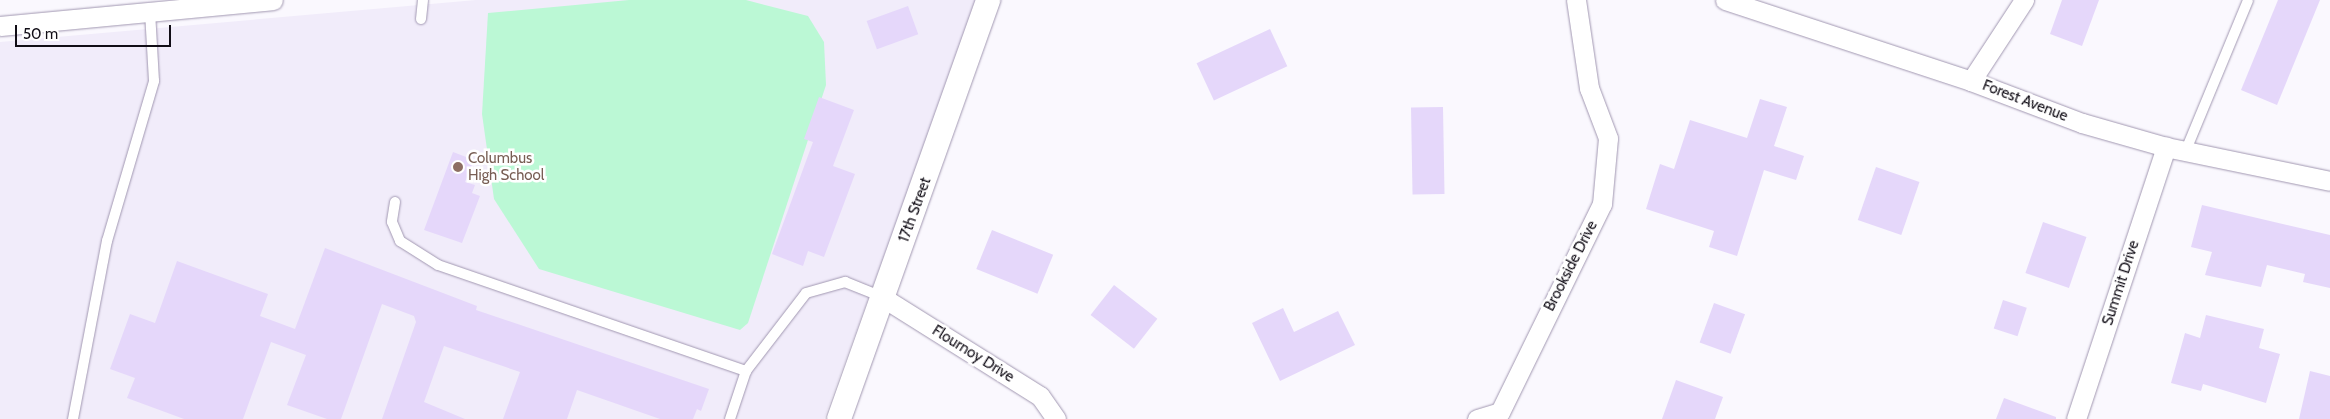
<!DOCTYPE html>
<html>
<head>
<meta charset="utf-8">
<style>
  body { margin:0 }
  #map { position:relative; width:2330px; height:419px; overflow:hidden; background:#faf8fe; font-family:Cabin,sans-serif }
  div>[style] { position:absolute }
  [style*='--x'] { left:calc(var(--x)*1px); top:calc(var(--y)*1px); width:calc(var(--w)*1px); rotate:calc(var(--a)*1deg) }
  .built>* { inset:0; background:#f1ecfa }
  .green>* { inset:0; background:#bbf8d5 }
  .building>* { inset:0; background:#e5d7fa; transform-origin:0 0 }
  .roads { filter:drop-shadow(0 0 1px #a197b1) drop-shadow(0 0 1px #a197b1) }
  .service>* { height:10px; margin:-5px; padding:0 5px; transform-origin:5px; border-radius:5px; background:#fff }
  .minor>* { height:19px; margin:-9.5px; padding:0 9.5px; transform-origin:9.5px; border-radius:9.5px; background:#fff }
  .tertiary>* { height:24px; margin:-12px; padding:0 12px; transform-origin:12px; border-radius:12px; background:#fff }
  .dots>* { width:14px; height:14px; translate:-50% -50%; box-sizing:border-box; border:2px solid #fff; border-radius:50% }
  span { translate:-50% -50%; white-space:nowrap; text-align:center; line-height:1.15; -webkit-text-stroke:5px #fff; paint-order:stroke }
  .street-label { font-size:15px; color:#110d16 }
  .education-label { font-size:15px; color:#785e54 }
  .left { translate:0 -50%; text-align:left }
  .scale { position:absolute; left:15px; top:25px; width:156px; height:22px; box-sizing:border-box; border:2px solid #110d16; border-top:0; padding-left:6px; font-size:15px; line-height:18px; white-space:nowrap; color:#110d16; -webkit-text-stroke:4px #fff; paint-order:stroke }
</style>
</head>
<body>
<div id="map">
  <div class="built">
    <i style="clip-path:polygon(476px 0,978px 0,824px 419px,0 419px,0 42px)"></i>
  </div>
  <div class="green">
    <i style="clip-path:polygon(629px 0,746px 0,808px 16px,824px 42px,826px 85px,748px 323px,740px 330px,539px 269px,494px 199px,482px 114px,488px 13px)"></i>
  </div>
  <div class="building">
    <i style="clip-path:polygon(2062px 0,2099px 0,2082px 46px,2050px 34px)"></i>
    <i style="clip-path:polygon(2278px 0,2320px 0,2277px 105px,2241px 90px)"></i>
    <i style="left:908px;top:6px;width:30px;height:44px;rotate:70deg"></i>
    <i style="left:1270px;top:29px;width:41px;height:81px;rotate:65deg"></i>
    <i style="clip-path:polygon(819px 97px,854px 110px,833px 166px,855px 174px,824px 257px,808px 251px,803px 266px,772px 254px,813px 142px,804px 139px)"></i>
    <i style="clip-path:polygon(1760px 99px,1787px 107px,1774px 146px,1804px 156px,1796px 180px,1764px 170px,1737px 256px,1709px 247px,1714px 231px,1646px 209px,1660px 164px,1674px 169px,1690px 120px,1747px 138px)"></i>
    <i style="left:1443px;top:107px;width:87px;height:32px;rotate:89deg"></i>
    <i style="clip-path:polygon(453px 152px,474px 160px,465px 182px,475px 185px,472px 193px,480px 196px,462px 243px,424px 230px)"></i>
    <i style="left:1876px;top:167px;width:46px;height:56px;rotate:19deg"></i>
    <i style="clip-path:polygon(2202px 205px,2330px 235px,2330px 288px,2303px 282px,2305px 274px,2267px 265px,2261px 287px,2205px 275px,2212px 252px,2191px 247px)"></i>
    <i style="left:2043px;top:222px;width:46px;height:54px;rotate:19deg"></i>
    <i style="left:992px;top:230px;width:66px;height:42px;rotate:22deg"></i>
    <i style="clip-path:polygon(325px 248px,477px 306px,476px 310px,709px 389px,701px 411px,697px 409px,693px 419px,660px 419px,577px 390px,567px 419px,503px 419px,520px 372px,444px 346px,424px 402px,465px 419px,382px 419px,416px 322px,414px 316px,382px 304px,341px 419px,327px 419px,287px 405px,306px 355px,271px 342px,243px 419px,184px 419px,127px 398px,135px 378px,110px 369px,130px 314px,155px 323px,177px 261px,268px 294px,260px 316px,295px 329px)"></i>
    <i style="left:1114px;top:285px;width:55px;height:38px;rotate:38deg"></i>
    <i style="left:2003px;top:300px;width:25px;height:30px;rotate:18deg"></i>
    <i style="left:1714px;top:303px;width:33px;height:42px;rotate:20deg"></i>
    <i style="clip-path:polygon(1283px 308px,1294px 332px,1338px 311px,1355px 345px,1280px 381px,1252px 323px)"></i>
    <i style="clip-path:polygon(2206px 315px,2264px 329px,2259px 348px,2280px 354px,2266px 403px,2203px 384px,2201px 391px,2171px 383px,2185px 333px,2200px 338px)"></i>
    <i style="clip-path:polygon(2310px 371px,2330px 376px,2330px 419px,2299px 419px)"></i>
    <i style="clip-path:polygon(1676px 380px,1723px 397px,1715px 419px,1662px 419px)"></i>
    <i style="clip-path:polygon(2004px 398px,2056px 417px,2056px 419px,1996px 419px)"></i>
  </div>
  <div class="roads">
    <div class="service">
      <i style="--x:421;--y:19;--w:19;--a:-84"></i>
      <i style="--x:2186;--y:150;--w:162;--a:-67.5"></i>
      <i style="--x:395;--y:202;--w:20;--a:99"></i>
      <i style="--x:392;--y:222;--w:21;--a:67"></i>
      <i style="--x:400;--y:241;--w:45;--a:32.3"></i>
      <i style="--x:438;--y:265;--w:326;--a:19"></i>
      <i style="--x:73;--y:419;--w:181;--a:-79.2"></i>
      <i style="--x:107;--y:241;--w:167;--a:-73.6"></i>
      <i style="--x:154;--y:81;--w:69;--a:-93.3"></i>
      <i style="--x:730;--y:419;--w:51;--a:-71.6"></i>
      <i style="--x:746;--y:371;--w:98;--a:-52.4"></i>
      <i style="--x:806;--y:293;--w:41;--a:-15.8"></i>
      <i style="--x:845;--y:282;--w:40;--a:22"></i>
    </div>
    <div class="minor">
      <i style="--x:1725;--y:0;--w:259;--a:18.2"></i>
      <i style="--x:1971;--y:81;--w:119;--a:20.7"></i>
      <i style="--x:2082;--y:123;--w:87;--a:15.9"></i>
      <i style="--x:2166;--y:147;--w:167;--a:11.7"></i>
      <i style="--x:0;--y:26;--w:274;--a:-5.4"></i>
      <i style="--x:1971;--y:81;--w:97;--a:-56.8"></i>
      <i style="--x:882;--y:297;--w:186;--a:32.1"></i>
      <i style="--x:1040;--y:396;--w:28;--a:55"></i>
      <i style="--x:1477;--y:419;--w:24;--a:-17"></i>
      <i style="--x:1500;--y:412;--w:232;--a:-63.9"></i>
      <i style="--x:1602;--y:204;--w:66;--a:-84.8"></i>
      <i style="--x:1608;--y:138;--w:53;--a:-110.8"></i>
      <i style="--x:1589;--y:88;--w:89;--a:-98.4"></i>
      <i style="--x:2076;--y:419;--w:287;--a:-71.7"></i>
    </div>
    <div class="tertiary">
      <i style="--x:839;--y:419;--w:445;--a:-70.4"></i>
    </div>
  </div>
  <div class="dots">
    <i style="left:458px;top:167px;background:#8d6e63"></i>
  </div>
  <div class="street-label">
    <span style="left:2025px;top:101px;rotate:21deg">Forest Avenue</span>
    <span style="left:915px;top:210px;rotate:-70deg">17th Street</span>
    <span style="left:1571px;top:266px;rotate:-63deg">Brookside Drive</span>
    <span style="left:2121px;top:283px;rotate:-72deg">Summit Drive</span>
    <span style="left:973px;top:354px;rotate:32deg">Flournoy Drive</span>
  </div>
  <div class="education-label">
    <span class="left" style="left:468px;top:167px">Columbus<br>High School</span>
  </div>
  <div class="scale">50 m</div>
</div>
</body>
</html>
